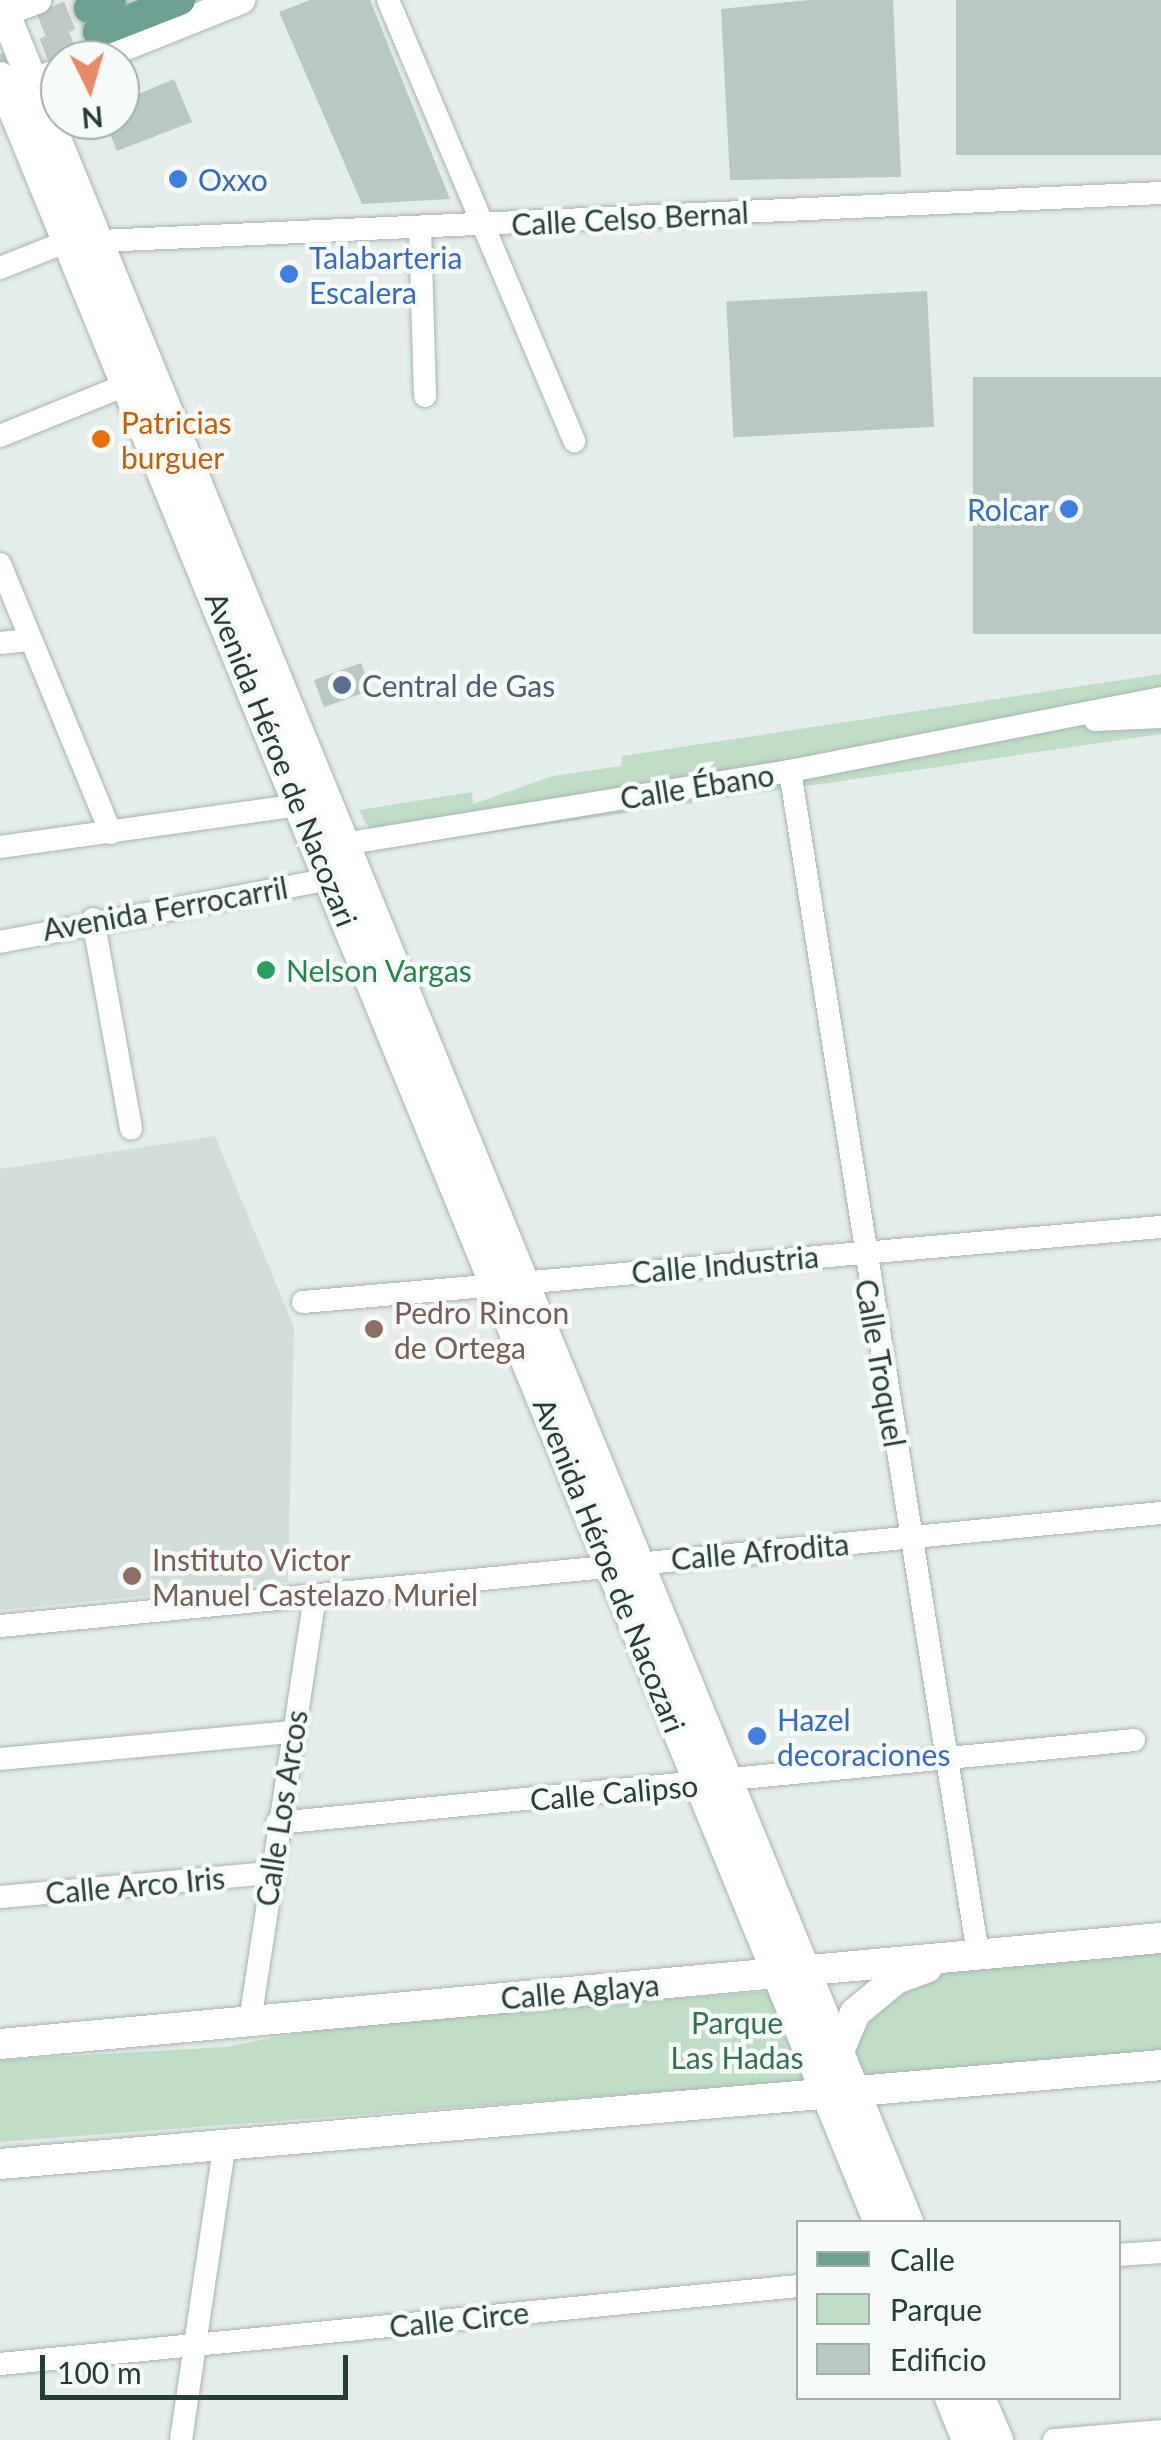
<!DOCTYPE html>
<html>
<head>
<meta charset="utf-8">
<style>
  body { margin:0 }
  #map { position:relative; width:1161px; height:2440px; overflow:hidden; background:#e5edea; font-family:Lato,sans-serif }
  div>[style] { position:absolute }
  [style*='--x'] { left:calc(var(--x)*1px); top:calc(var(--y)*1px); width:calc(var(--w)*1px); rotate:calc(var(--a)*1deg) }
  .built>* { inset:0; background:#d3ddd9 }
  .green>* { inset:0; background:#c0ddc8 }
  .building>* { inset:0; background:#bac8c3; transform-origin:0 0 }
  .primary-tunnel>* { height:30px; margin-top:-15px; transform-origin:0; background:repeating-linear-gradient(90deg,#bfcac6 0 30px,transparent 0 45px) }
  .roads { filter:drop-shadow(0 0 2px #a8b5b1) drop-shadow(0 0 2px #a8b5b1) }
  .minor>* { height:22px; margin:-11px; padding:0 11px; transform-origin:11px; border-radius:11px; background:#fff }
  .tertiary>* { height:28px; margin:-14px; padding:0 14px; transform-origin:14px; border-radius:14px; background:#fff }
  .secondary>* { height:30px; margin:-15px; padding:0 15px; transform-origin:15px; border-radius:15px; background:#fff }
  .primary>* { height:30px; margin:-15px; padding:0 15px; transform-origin:15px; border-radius:15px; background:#6da093 }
  .dots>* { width:28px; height:28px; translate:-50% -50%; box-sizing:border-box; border:5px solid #f6faf8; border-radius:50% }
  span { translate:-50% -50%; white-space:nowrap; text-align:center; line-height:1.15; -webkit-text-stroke:9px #f6faf8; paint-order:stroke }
  .shop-label { font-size:30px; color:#366cbe }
  .left { translate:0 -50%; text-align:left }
  .right { translate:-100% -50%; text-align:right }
  .street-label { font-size:30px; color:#253e38 }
  .food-label { font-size:30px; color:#c56008 }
  .service-label { font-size:30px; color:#4e5e75 }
  .leisure-label { font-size:30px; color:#27864d }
  .education-label { font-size:30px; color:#785e54 }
  .park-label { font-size:30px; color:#32734c }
  .legend { position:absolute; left:796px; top:2220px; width:325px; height:180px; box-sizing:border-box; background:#f6faf8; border:2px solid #a2afab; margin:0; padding:12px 18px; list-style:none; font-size:30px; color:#253e38 }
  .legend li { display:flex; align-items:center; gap:20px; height:50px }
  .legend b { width:50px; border:2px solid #a2afab }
  .north { position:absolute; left:40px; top:40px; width:100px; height:100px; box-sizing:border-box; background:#f6faf8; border:2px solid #a2afab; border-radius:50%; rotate:175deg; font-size:28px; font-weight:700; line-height:40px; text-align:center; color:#253e38 }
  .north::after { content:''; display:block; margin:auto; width:35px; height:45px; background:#e98967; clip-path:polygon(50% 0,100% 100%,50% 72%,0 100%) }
  .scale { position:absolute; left:40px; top:2355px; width:308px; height:45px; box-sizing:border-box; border:5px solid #253e38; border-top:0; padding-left:12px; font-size:30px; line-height:35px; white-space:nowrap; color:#253e38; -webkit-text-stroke:8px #f6faf8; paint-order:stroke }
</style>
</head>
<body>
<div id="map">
  <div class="built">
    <i style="clip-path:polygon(215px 1136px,294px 1327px,288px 1582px,0 1610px,0 1169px)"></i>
  </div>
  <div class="green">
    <i style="clip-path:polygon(1161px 674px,1161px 734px,380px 849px,359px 810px,472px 792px,473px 804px,553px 776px,621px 766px,622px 756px)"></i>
    <i style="clip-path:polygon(1161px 1949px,1161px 2059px,859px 2081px,848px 2057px,878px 2010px,903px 1989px,963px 1964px)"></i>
    <i style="clip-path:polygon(767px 1991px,804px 2081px,0 2142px,0 2060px,225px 2047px,331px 2027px)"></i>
  </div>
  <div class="building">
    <i style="clip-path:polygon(310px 0,370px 0,450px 199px,362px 204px,279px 12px)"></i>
    <i style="clip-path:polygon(808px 0,893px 0,901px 177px,730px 180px,721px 9px)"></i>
    <i style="left:956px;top:0;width:205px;height:155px"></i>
    <i style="clip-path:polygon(174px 79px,192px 122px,117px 151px,104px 120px,120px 120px,120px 102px)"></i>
    <i style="left:927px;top:291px;width:136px;height:201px;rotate:87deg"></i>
    <i style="left:1161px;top:377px;width:257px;height:188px;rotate:90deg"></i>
    <i style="left:361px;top:663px;width:29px;height:50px;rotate:70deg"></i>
  </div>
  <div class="primary-tunnel">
    <i style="--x:0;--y:43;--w:96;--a:-21.5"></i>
    <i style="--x:3;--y:69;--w:102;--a:-21.3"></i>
  </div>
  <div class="roads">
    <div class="minor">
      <i style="--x:388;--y:0;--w:479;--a:67.1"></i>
      <i style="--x:420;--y:227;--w:169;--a:88.3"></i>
      <i style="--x:100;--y:241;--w:1062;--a:-2.59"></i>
      <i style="--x:0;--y:268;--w:73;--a:-21.7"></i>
      <i style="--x:0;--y:436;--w:138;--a:-22.1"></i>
      <i style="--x:0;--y:564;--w:291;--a:67.6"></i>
      <i style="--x:0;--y:643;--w:31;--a:-6"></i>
      <i style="--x:1095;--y:720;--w:66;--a:-2.6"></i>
      <i style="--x:790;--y:771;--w:1198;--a:80.97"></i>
      <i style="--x:331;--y:846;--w:465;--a:-9.3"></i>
      <i style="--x:790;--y:771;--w:378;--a:-11.1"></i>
      <i style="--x:0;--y:847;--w:303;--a:-8"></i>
      <i style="--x:93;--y:919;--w:213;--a:79.7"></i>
      <i style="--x:0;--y:942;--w:336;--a:-10.8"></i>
      <i style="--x:303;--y:1302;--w:861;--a:-5"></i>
      <i style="--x:0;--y:1626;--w:1166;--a:-5.56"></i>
      <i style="--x:0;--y:1759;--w:293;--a:-5.3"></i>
      <i style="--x:277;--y:1823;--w:861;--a:-5.53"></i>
      <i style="--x:0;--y:1897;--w:271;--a:-5.1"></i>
      <i style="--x:250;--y:2021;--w:430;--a:-81.3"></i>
      <i style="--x:1118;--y:2255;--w:43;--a:-4"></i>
      <i style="--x:0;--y:2364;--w:802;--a:-5.58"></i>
      <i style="--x:181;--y:2440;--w:294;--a:-81.6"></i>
      <i style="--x:1054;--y:2440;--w:107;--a:-4.8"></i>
    </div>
    <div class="tertiary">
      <i style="--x:0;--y:14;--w:40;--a:-21"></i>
      <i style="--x:91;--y:60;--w:162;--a:-21.8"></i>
      <i style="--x:15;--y:90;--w:48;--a:-21.8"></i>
    </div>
    <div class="secondary">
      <i style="--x:0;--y:2;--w:2399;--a:67.75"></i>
      <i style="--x:0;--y:77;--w:2318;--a:67.72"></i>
      <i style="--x:0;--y:2044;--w:1166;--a:-5.22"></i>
      <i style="--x:835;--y:2061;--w:52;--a:-67.4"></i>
      <i style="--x:855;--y:2013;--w:53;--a:-39.7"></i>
      <i style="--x:896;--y:1979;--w:33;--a:-20"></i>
      <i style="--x:0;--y:2164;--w:1165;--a:-4.87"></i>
      <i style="--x:950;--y:2398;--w:45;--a:68"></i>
      <i style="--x:980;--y:2398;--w:46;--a:66.8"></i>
    </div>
    <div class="primary">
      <i style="--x:89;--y:8;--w:23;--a:-20"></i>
      <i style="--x:98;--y:32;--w:88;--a:-21.3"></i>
    </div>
  </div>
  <div class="dots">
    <i style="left:178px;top:179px;background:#3f7fe0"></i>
    <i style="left:289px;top:274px;background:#3f7fe0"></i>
    <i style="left:101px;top:439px;background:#e8710a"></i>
    <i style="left:1069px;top:509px;background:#3f7fe0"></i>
    <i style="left:342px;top:685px;background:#5c6f8a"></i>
    <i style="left:266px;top:970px;background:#2e9e5b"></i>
    <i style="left:374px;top:1329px;background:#8d6e63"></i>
    <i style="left:132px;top:1576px;background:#8d6e63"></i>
    <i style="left:757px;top:1736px;background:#3f7fe0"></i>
  </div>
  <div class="shop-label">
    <span class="left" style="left:198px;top:179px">Oxxo</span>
    <span class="left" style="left:309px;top:274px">Talabarteria<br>Escalera</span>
    <span class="right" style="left:1049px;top:509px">Rolcar</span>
    <span class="left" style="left:777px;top:1736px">Hazel<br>decoraciones</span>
  </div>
  <div class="street-label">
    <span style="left:630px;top:218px;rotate:-3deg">Calle Celso Bernal</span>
    <span style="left:282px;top:759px;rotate:68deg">Avenida Héroe de Nacozari</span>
    <span style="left:697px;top:786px;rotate:-9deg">Calle Ébano</span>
    <span style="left:165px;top:908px;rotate:-10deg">Avenida Ferrocarril</span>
    <span style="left:725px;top:1264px;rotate:-5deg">Calle Industria</span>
    <span style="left:881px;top:1363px;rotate:80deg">Calle Troquel</span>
    <span style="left:760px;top:1551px;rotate:-5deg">Calle Afrodita</span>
    <span style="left:610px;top:1565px;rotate:68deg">Avenida Héroe de Nacozari</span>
    <span style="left:614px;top:1792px;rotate:-5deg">Calle Calipso</span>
    <span style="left:281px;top:1808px;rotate:-81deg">Calle Los Arcos</span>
    <span style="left:135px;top:1885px;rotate:-5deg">Calle Arco Iris</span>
    <span style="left:580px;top:1991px;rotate:-5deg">Calle Aglaya</span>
    <span style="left:459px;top:2319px;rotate:-6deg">Calle Circe</span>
  </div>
  <div class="food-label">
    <span class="left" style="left:121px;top:439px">Patricias<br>burguer</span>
  </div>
  <div class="service-label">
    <span class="left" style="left:362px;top:685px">Central de Gas</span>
  </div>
  <div class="leisure-label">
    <span class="left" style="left:286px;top:970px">Nelson Vargas</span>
  </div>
  <div class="education-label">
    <span class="left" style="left:394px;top:1329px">Pedro Rincon<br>de Ortega</span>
    <span class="left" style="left:152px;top:1576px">Instituto Victor<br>Manuel Castelazo Muriel</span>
  </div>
  <div class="park-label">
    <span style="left:737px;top:2039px">Parque<br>Las Hadas</span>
  </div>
  <ul class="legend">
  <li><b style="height:12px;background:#6da093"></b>Calle</li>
  <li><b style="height:28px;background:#c0ddc8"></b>Parque</li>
  <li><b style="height:28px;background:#bac8c3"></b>Edificio</li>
  </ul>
  <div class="north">N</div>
  <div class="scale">100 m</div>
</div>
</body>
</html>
